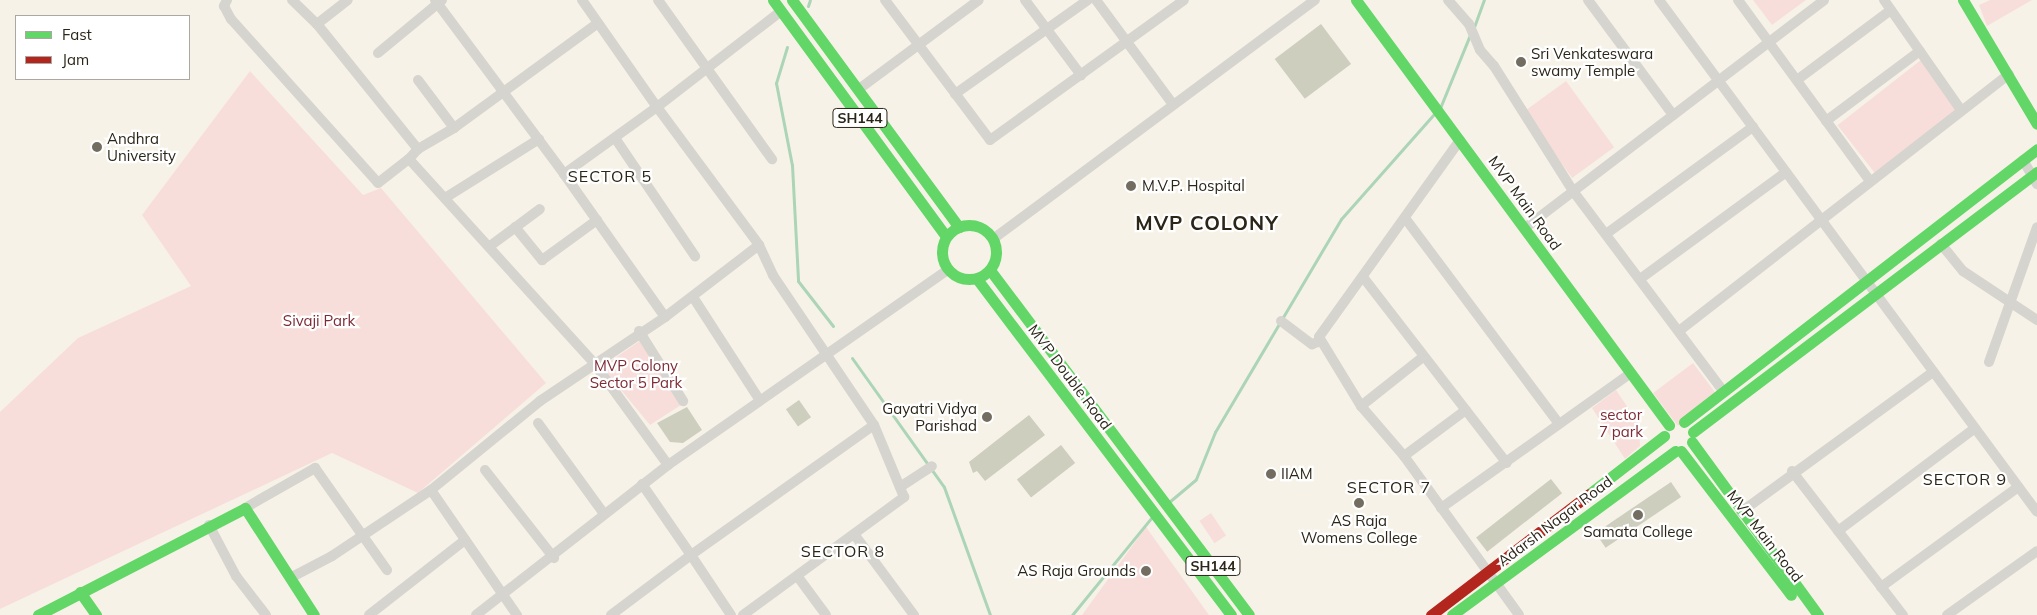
<!DOCTYPE html>
<html>
<head>
<meta charset="utf-8">
<style>
  body { margin:0 }
  #map { position:relative; width:2037px; height:615px; overflow:hidden; background:#f7f2e7; font-family:Mulish,sans-serif }
  div>[style] { position:absolute }
  [style*='--x'] { left:calc(var(--x)*1px); top:calc(var(--y)*1px); width:calc(var(--w)*1px); rotate:calc(var(--a)*1deg) }
  .green>* { inset:0; background:#f8deda; transform-origin:0 0 }
  .stream>* { height:3px; margin:-1.5px; padding:0 1.5px; transform-origin:1.5px; border-radius:1.5px; background:#abd5b6 }
  .building>* { inset:0; background:#cdcebd; transform-origin:0 0 }
  .street>* { height:10px; margin:-5px; padding:0 5px; transform-origin:5px; border-radius:5px; background:#d6d4cf }
  .fast>* { height:11px; margin:-5.5px; padding:0 5.5px; transform-origin:5.5px; border-radius:5.5px; background:#63d668 }
  .fast>.ring { margin:-5.5px; padding:0; box-sizing:content-box; background:none; border:11px solid #63d668; border-radius:50% }
  .jam>* { height:11px; margin:-5.5px; padding:0 5.5px; transform-origin:5.5px; border-radius:5.5px; background:#b3261e }
  .dots>* { width:14px; height:14px; translate:-50% -50%; box-sizing:border-box; border:2px solid #fff; border-radius:50% }
  span { translate:-50% -50%; white-space:nowrap; text-align:center; line-height:1.15; -webkit-text-stroke:4.5px #fff; paint-order:stroke }
  .shield-label span { padding:1px 4px; background:#fff; border:1px solid; border-radius:4px; -webkit-text-stroke-width:0 }
  .shield-label { font-size:14px; color:#2c2619; font-weight:700 }
  .poi-label { font-size:15px; color:#2c2619 }
  .left { translate:0 -50%; text-align:left }
  .right { translate:-100% -50%; text-align:right }
  .street-label { font-size:15px; color:#2c2619 }
  .park-label { font-size:15px; color:#7e2b34 }
  .neighbourhood-label { font-size:16px; color:#2c2619; letter-spacing:1px }
  .district-label { font-size:20px; color:#2c2619; font-weight:700; letter-spacing:1px }
  .legend { position:absolute; left:15px; top:15px; width:175px; height:65px; box-sizing:border-box; background:#fff; border:1px solid #aba8a3; margin:0; padding:6px 9px; list-style:none; font-size:15px; color:#2c2619 }
  .legend li { display:flex; align-items:center; gap:10px; height:25px }
  .legend b { width:25px; border:1px solid #aba8a3 }
</style>
</head>
<body>
<div id="map">
  <div class="green">
    <i style="clip-path:polygon(1753px 0,1806px 0,1772px 25px)"></i>
    <i style="clip-path:polygon(1990px 0,2032px 0,1987px 26px,1979px 5px)"></i>
    <i style="left:1921px;top:60px;width:61px;height:106px;rotate:52deg"></i>
    <i style="clip-path:polygon(250px 71px,363px 195px,381px 188px,546px 383px,418px 493px,332px 453px,0 609px,0 412px,78px 338px,191px 286px,142px 215px)"></i>
    <i style="left:1566px;top:81px;width:82px;height:52px;rotate:54deg"></i>
    <i style="clip-path:polygon(641px 340px,681px 405px,650px 425px,602px 367px)"></i>
    <i style="left:1693px;top:363px;width:41px;height:50px;rotate:53deg"></i>
    <i style="clip-path:polygon(1616px 390px,1639px 424px,1640px 446px,1625px 459px,1592px 408px)"></i>
    <i style="left:1211px;top:513px;width:27px;height:14px;rotate:56deg"></i>
    <i style="clip-path:polygon(1146px 527px,1209px 615px,1082px 615px)"></i>
  </div>
  <div class="stream">
    <i style="--x:808;--y:6;--w:6;--a:-72"></i>
    <i style="--x:1474;--y:27;--w:29;--a:-70"></i>
    <i style="--x:787;--y:47;--w:38;--a:107"></i>
    <i style="--x:776;--y:83;--w:84;--a:79"></i>
    <i style="--x:792;--y:165;--w:116;--a:87"></i>
    <i style="--x:798;--y:281;--w:57;--a:52.1"></i>
    <i style="--x:1440;--y:108;--w:79;--a:-67.7"></i>
    <i style="--x:852;--y:358;--w:158;--a:54.5"></i>
    <i style="--x:944;--y:487;--w:136;--a:70.2"></i>
    <i style="--x:1169;--y:502;--w:35;--a:-40"></i>
    <i style="--x:1196;--y:479;--w:51;--a:-68"></i>
    <i style="--x:1215;--y:432;--w:247;--a:-59.4"></i>
    <i style="--x:1341;--y:219;--w:140;--a:-48.5"></i>
    <i style="--x:1072;--y:615;--w:125;--a:-50.8"></i>
  </div>
  <div class="building">
    <i style="left:1321px;top:24px;width:50px;height:58px;rotate:53deg"></i>
    <i style="left:799px;top:400px;width:21px;height:16px;rotate:55deg"></i>
    <i style="clip-path:polygon(687px 407px,702px 430px,683px 443px,670px 442px,657px 423px)"></i>
    <i style="clip-path:polygon(1029px 415px,1045px 435px,985px 481px,977px 471px,973px 473px,969px 462px)"></i>
    <i style="left:1061px;top:445px;width:23px;height:56px;rotate:52deg"></i>
    <i style="left:1551px;top:479px;width:18px;height:95px;rotate:52deg"></i>
    <i style="left:1671px;top:482px;width:18px;height:91px;rotate:56deg"></i>
  </div>
  <div class="street">
    <i style="--x:227;--y:0;--w:7;--a:117"></i>
    <i style="--x:224;--y:6;--w:15;--a:62"></i>
    <i style="--x:231;--y:19;--w:220;--a:48.1"></i>
    <i style="--x:378;--y:183;--w:39;--a:-38"></i>
    <i style="--x:292;--y:0;--w:35;--a:44"></i>
    <i style="--x:317;--y:24;--w:161;--a:51.1"></i>
    <i style="--x:418;--y:149;--w:13;--a:132"></i>
    <i style="--x:409;--y:159;--w:275;--a:47.8"></i>
    <i style="--x:594;--y:363;--w:126;--a:54"></i>
    <i style="--x:435;--y:0;--w:217;--a:53.4"></i>
    <i style="--x:582;--y:0;--w:131;--a:55"></i>
    <i style="--x:657;--y:107;--w:172;--a:53.5"></i>
    <i style="--x:759;--y:245;--w:118;--a:142.5"></i>
    <i style="--x:665;--y:317;--w:175;--a:-125.2"></i>
    <i style="--x:564;--y:174;--w:115;--a:-35.8"></i>
    <i style="--x:657;--y:107;--w:157;--a:-37.7"></i>
    <i style="--x:658;--y:0;--w:196;--a:54.4"></i>
    <i style="--x:885;--y:0;--w:175;--a:53.1"></i>
    <i style="--x:990;--y:140;--w:239;--a:-35.8"></i>
    <i style="--x:1025;--y:0;--w:94;--a:53.3"></i>
    <i style="--x:1096;--y:0;--w:128;--a:53.6"></i>
    <i style="--x:1448;--y:0;--w:32;--a:49"></i>
    <i style="--x:1469;--y:24;--w:28;--a:67"></i>
    <i style="--x:1480;--y:50;--w:21;--a:49"></i>
    <i style="--x:1494;--y:66;--w:148;--a:57.7"></i>
    <i style="--x:1573;--y:191;--w:250;--a:53.1"></i>
    <i style="--x:1588;--y:0;--w:143;--a:53.5"></i>
    <i style="--x:1659;--y:0;--w:636;--a:53.56"></i>
    <i style="--x:1738;--y:0;--w:224;--a:53.9"></i>
    <i style="--x:1884;--y:0;--w:134;--a:55"></i>
    <i style="--x:317;--y:24;--w:39;--a:-38"></i>
    <i style="--x:378;--y:53;--w:83;--a:-39.6"></i>
    <i style="--x:418;--y:80;--w:60;--a:53.1"></i>
    <i style="--x:1797;--y:80;--w:117;--a:-36.7"></i>
    <i style="--x:859;--y:89;--w:149;--a:-36.6"></i>
    <i style="--x:955;--y:94;--w:163;--a:-35.3"></i>
    <i style="--x:1826;--y:121;--w:117;--a:-36.7"></i>
    <i style="--x:615;--y:138;--w:143;--a:55.9"></i>
    <i style="--x:1460;--y:140;--w:242;--a:125.6"></i>
    <i style="--x:1319;--y:337;--w:81;--a:58.7"></i>
    <i style="--x:1361;--y:406;--w:66;--a:49.3"></i>
    <i style="--x:1404;--y:456;--w:196;--a:54.1"></i>
    <i style="--x:418;--y:149;--w:42;--a:-30.3"></i>
    <i style="--x:454;--y:128;--w:178;--a:-36.1"></i>
    <i style="--x:2023;--y:160;--w:28;--a:60"></i>
    <i style="--x:445;--y:198;--w:111;--a:-32.1"></i>
    <i style="--x:1405;--y:218;--w:257;--a:53.2"></i>
    <i style="--x:515;--y:227;--w:43;--a:50.7"></i>
    <i style="--x:542;--y:260;--w:68;--a:-36"></i>
    <i style="--x:1525;--y:228;--w:376;--a:-37.3"></i>
    <i style="--x:1606;--y:234;--w:182;--a:-36.1"></i>
    <i style="--x:993;--y:239;--w:401;--a:-36.6"></i>
    <i style="--x:1941;--y:244;--w:35;--a:51"></i>
    <i style="--x:1963;--y:271;--w:89;--a:33.5"></i>
    <i style="--x:490;--y:246;--w:62;--a:-36.5"></i>
    <i style="--x:1363;--y:277;--w:235;--a:52.3"></i>
    <i style="--x:1640;--y:279;--w:181;--a:-36.2"></i>
    <i style="--x:693;--y:297;--w:121;--a:57.1"></i>
    <i style="--x:1281;--y:321;--w:39;--a:37"></i>
    <i style="--x:1312;--y:344;--w:9;--a:-18"></i>
    <i style="--x:639;--y:331;--w:83;--a:57.8"></i>
    <i style="--x:1679;--y:331;--w:418;--a:-37.9"></i>
    <i style="--x:1989;--y:362;--w:143;--a:-70.4"></i>
    <i style="--x:1361;--y:406;--w:80;--a:-38.4"></i>
    <i style="--x:538;--y:423;--w:112;--a:54"></i>
    <i style="--x:1404;--y:456;--w:77;--a:-36.6"></i>
    <i style="--x:485;--y:470;--w:112;--a:51.9"></i>
    <i style="--x:1792;--y:471;--w:182;--a:52.4"></i>
    <i style="--x:642;--y:484;--w:86;--a:55.4"></i>
    <i style="--x:691;--y:555;--w:224;--a:-35.4"></i>
    <i style="--x:900;--y:487;--w:38;--a:-33"></i>
    <i style="--x:431;--y:490;--w:152;--a:55.5"></i>
    <i style="--x:245;--y:508;--w:81;--a:-29.7"></i>
    <i style="--x:315;--y:468;--w:125;--a:54.8"></i>
    <i style="--x:1441;--y:508;--w:233;--a:-35.4"></i>
    <i style="--x:1741;--y:512;--w:238;--a:-36.1"></i>
    <i style="--x:209;--y:525;--w:58;--a:62.1"></i>
    <i style="--x:236;--y:576;--w:49;--a:52.4"></i>
    <i style="--x:1838;--y:531;--w:171;--a:-36.9"></i>
    <i style="--x:854;--y:534;--w:101;--a:53.5"></i>
    <i style="--x:798;--y:577;--w:47;--a:53.6"></i>
    <i style="--x:290;--y:578;--w:47;--a:-27.6"></i>
    <i style="--x:332;--y:556;--w:119;--a:-33.7"></i>
    <i style="--x:431;--y:490;--w:141;--a:-39.2"></i>
    <i style="--x:540;--y:401;--w:151;--a:-33.9"></i>
    <i style="--x:1881;--y:587;--w:170;--a:-36.1"></i>
    <i style="--x:369;--y:615;--w:122;--a:-38"></i>
    <i style="--x:476;--y:615;--w:244;--a:-38"></i>
    <i style="--x:668;--y:465;--w:341;--a:-34.9"></i>
    <i style="--x:611;--y:615;--w:100;--a:-36.9"></i>
    <i style="--x:691;--y:555;--w:72;--a:56.3"></i>
    <i style="--x:743;--y:615;--w:200;--a:-36.2"></i>
    <i style="--x:904;--y:497;--w:78;--a:-112.6"></i>
    <i style="--x:874;--y:425;--w:181;--a:-124"></i>
    <i style="--x:773;--y:275;--w:33;--a:-115"></i>
    <i style="--x:1947;--y:615;--w:110;--a:-35.4"></i>
  </div>
  <div class="fast">
    <i style="--x:773;--y:0;--w:293;--a:53.8"></i>
    <i style="--x:792;--y:0;--w:282;--a:53.7"></i>
    <i style="--x:1356;--y:0;--w:528;--a:53.63"></i>
    <i style="--x:1963;--y:0;--w:144;--a:59.2"></i>
    <i class="ring" style="left:942px;top:225px;width:43px;height:43px"></i>
    <i style="--x:990;--y:270;--w:431;--a:53.1"></i>
    <i style="--x:977;--y:279;--w:421;--a:52.9"></i>
    <i style="--x:1684;--y:422;--w:446;--a:-37.7"></i>
    <i style="--x:1693;--y:432;--w:431;--a:-37.1"></i>
    <i style="--x:1692;--y:442;--w:214;--a:53.9"></i>
    <i style="--x:1681;--y:451;--w:181;--a:52.6"></i>
    <i style="--x:1589;--y:494;--w:95;--a:-37.7"></i>
    <i style="--x:80;--y:592;--w:28;--a:55"></i>
    <i style="--x:38;--y:615;--w:233;--a:-27.3"></i>
    <i style="--x:245;--y:508;--w:127;--a:57.2"></i>
    <i style="--x:1452;--y:615;--w:277;--a:-36.3"></i>
  </div>
  <div class="jam">
    <i style="--x:1431;--y:615;--w:199;--a:-37.4"></i>
  </div>
  <div class="dots">
    <i style="left:1521px;top:62px;background:#736d61"></i>
    <i style="left:97px;top:147px;background:#736d61"></i>
    <i style="left:1131px;top:186px;background:#736d61"></i>
    <i style="left:987px;top:417px;background:#736d61"></i>
    <i style="left:1271px;top:474px;background:#736d61"></i>
    <i style="left:1359px;top:503px;background:#736d61"></i>
    <i style="left:1638px;top:515px;background:#736d61"></i>
    <i style="left:1146px;top:571px;background:#736d61"></i>
  </div>
  <div class="shield-label">
    <span style="left:860px;top:118px">SH144</span>
    <span style="left:1213px;top:566px">SH144</span>
  </div>
  <div class="poi-label">
    <span class="left" style="left:1531px;top:62px">Sri Venkateswara<br>swamy Temple</span>
    <span class="left" style="left:107px;top:147px">Andhra<br>University</span>
    <span class="left" style="left:1142px;top:186px">M.V.P. Hospital</span>
    <span class="right" style="left:977px;top:417px">Gayatri Vidya<br>Parishad</span>
    <span class="left" style="left:1281px;top:474px">IIAM</span>
    <span style="left:1359px;top:529px">AS Raja<br>Womens College</span>
    <span style="left:1638px;top:532px">Samata College</span>
    <span class="right" style="left:1136px;top:571px">AS Raja Grounds</span>
  </div>
  <div class="street-label">
    <span style="left:1525px;top:203px;rotate:54deg">MVP Main Road</span>
    <span style="left:1070px;top:377px;rotate:53deg">MVP Double Road</span>
    <span style="left:1555px;top:521px;rotate:-37deg">Adarsh Nagar Road</span>
    <span style="left:1765px;top:536px;rotate:52deg">MVP Main Road</span>
  </div>
  <div class="park-label">
    <span style="left:319px;top:321px">Sivaji Park</span>
    <span style="left:636px;top:374px">MVP Colony<br>Sector 5 Park</span>
    <span style="left:1621px;top:423px">sector<br>7 park</span>
  </div>
  <div class="neighbourhood-label">
    <span style="left:610px;top:176px">SECTOR 5</span>
    <span style="left:1965px;top:479px">SECTOR 9</span>
    <span style="left:1389px;top:487px">SECTOR 7</span>
    <span style="left:843px;top:551px">SECTOR 8</span>
  </div>
  <div class="district-label">
    <span style="left:1207px;top:222px">MVP COLONY</span>
  </div>
  <ul class="legend">
  <li><b style="height:6px;background:#63d668"></b>Fast</li>
  <li><b style="height:6px;background:#b3261e"></b>Jam</li>
  </ul>
</div>
</body>
</html>
